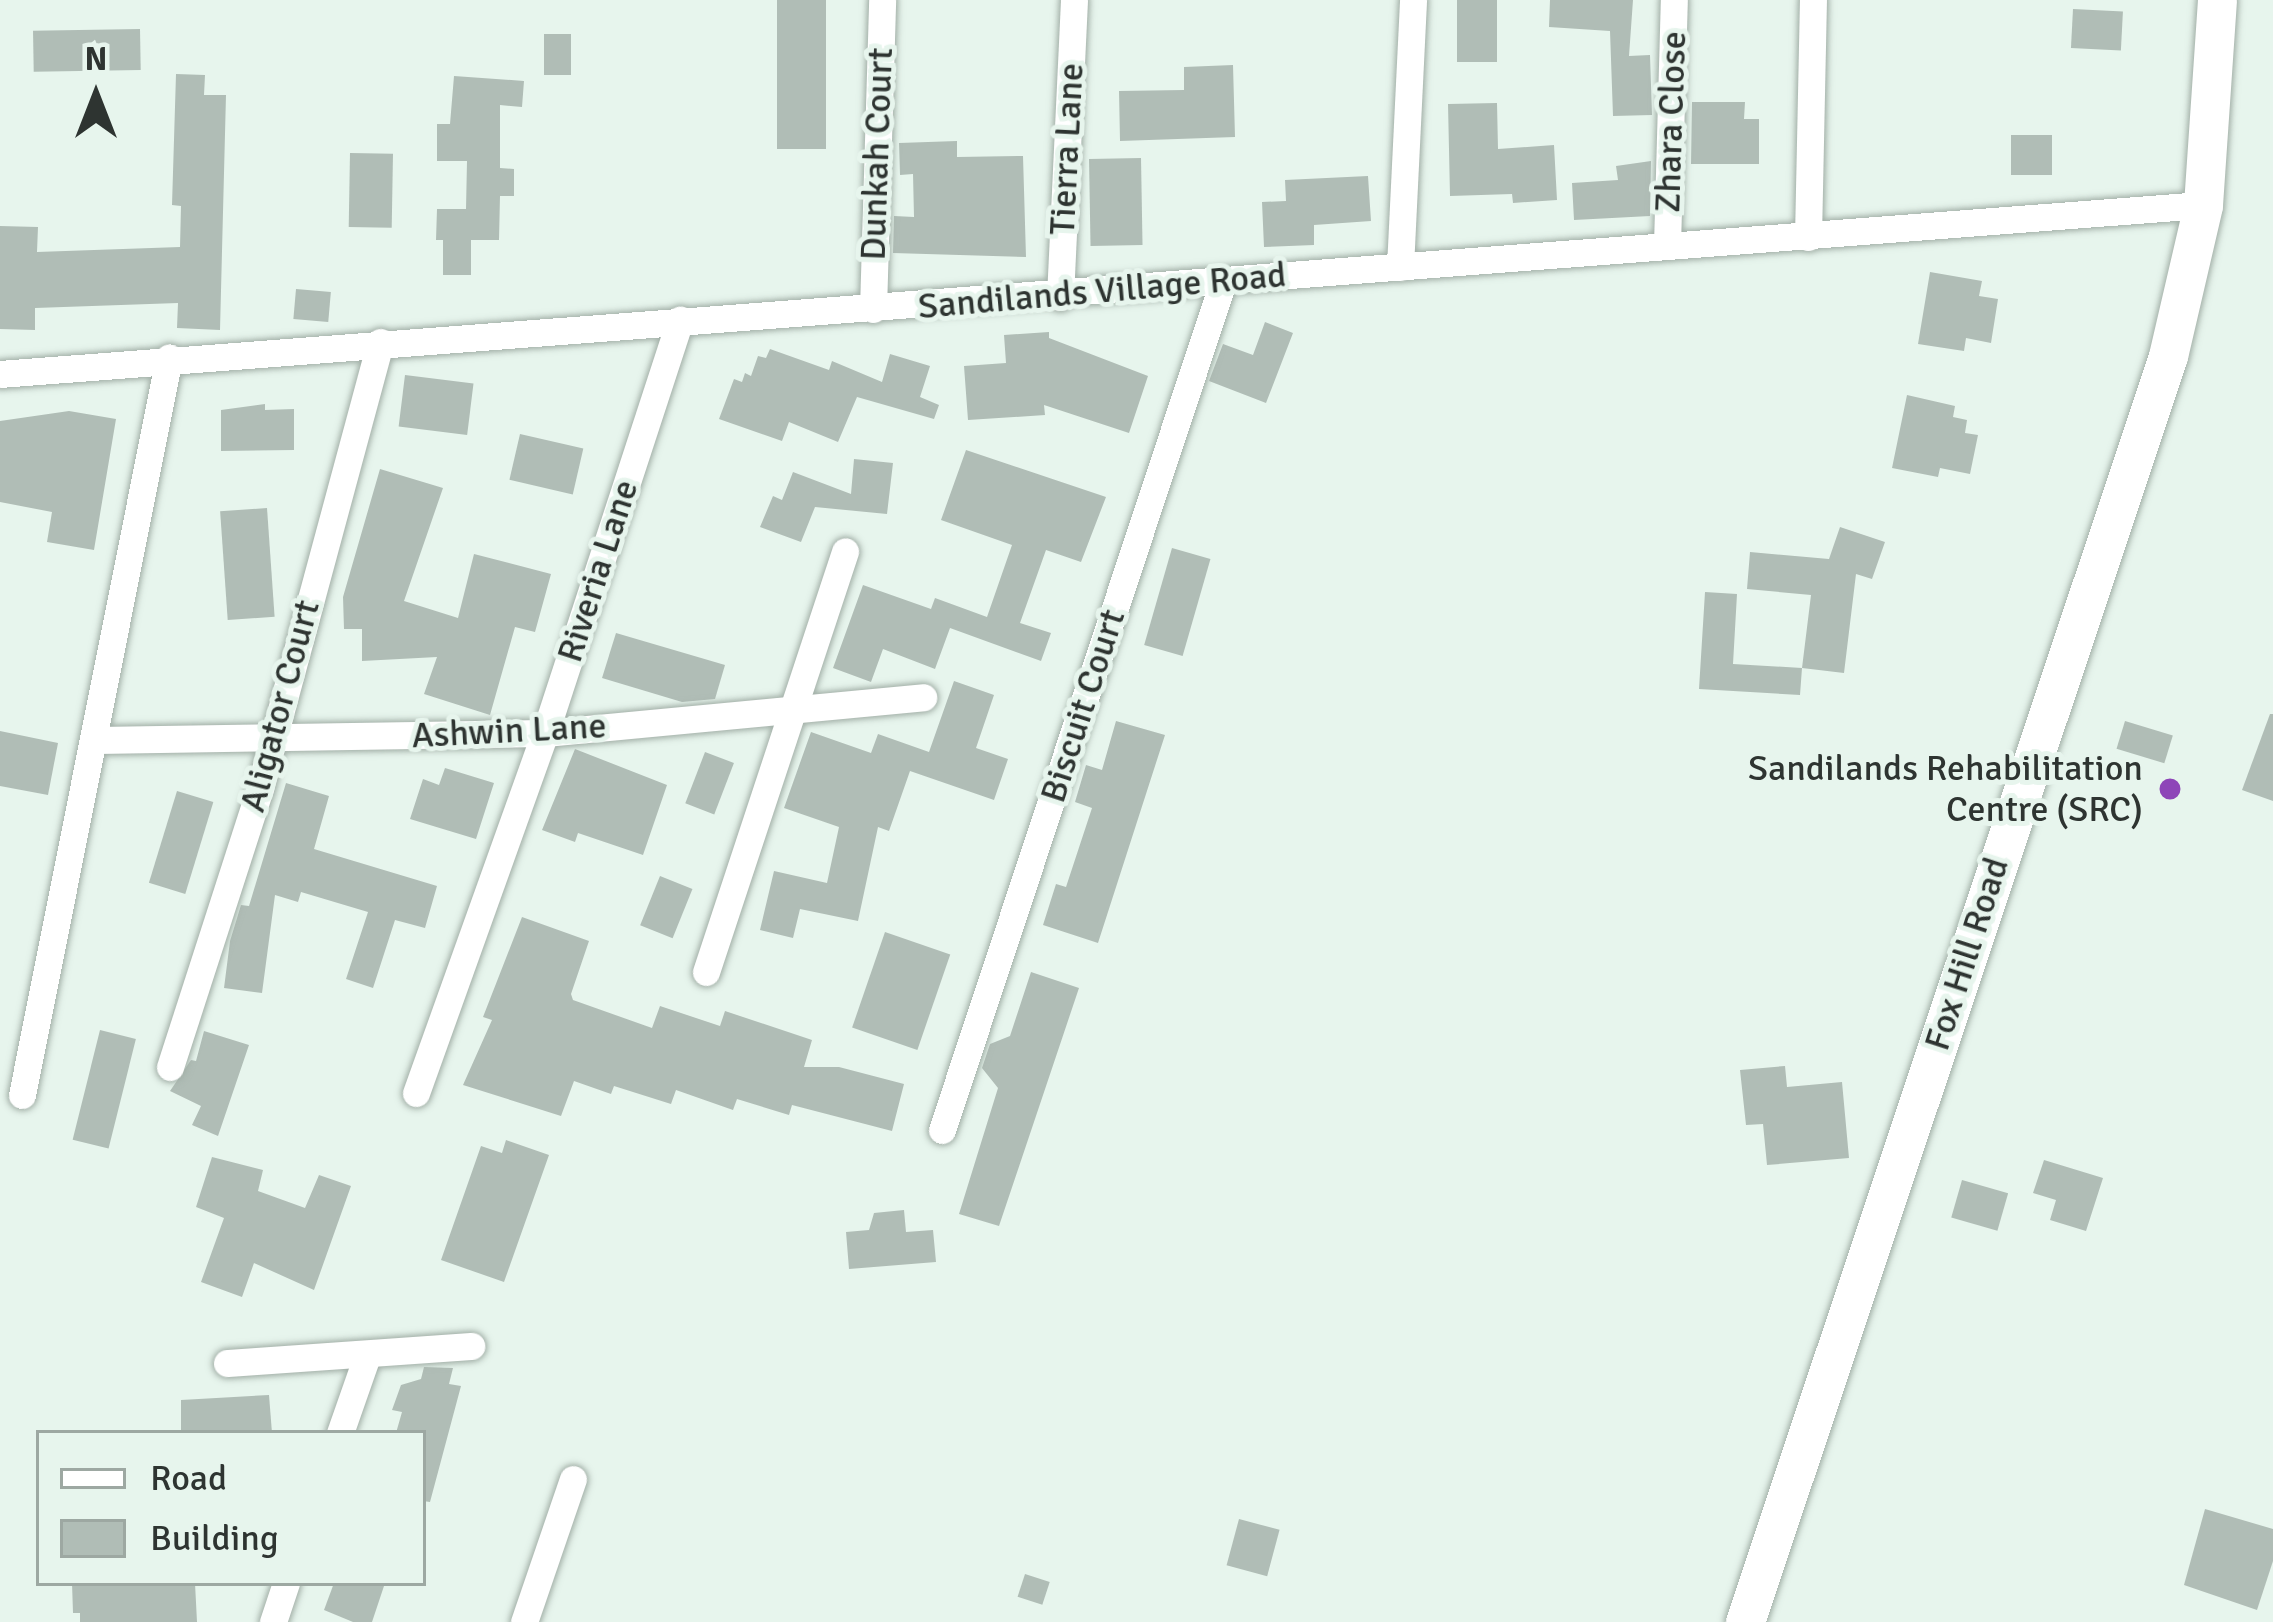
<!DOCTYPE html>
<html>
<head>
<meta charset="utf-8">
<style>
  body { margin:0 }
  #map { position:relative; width:2273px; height:1622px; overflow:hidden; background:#e7f5ed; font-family:Signika,sans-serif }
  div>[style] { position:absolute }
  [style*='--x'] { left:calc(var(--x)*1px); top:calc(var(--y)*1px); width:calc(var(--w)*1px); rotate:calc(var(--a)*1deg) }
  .building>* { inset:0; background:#b0bdb6; transform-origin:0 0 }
  .roads { filter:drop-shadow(0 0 3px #a2afa7) drop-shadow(0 0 3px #a2afa7) }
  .minor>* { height:27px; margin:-13.5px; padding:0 13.5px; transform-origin:13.5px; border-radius:13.5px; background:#fff }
  .secondary>* { height:39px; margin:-19.5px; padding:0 19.5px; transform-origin:19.5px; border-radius:19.5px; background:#fff }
  .dots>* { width:33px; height:33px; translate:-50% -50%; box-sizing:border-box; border:6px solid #e7f5ed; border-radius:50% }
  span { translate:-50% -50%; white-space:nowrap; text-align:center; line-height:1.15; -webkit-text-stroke:10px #e7f5ed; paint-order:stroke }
  .street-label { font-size:36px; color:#2e3431 }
  .poi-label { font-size:36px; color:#2e3431 }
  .right { translate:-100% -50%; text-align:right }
  .legend { position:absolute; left:36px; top:1430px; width:390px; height:156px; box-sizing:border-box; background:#e7f5ed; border:3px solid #9da8a2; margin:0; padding:15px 21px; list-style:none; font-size:36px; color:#2e3431 }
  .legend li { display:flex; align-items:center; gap:24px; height:60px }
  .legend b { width:60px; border:3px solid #9da8a2 }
  .north { position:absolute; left:36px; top:36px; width:120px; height:120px; -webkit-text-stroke:9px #e7f5ed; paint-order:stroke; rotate:0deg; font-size:33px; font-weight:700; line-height:48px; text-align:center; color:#2e3431 }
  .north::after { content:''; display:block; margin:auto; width:42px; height:54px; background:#2e3431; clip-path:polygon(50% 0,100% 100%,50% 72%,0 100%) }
</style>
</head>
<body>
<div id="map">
  <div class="building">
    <i style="left:777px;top:0;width:49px;height:149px"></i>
    <i style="left:1457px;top:0;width:40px;height:62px"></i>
    <i style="clip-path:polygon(1550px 0,1633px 0,1629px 56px,1650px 55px,1652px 115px,1613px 116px,1610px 31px,1549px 27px)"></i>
    <i style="left:2073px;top:9px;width:50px;height:39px;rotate:3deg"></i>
    <i style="left:140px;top:29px;width:41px;height:107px;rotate:89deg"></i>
    <i style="left:544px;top:34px;width:27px;height:41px"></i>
    <i style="clip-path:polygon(1233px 65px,1235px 137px,1120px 141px,1119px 91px,1184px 90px,1184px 67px)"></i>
    <i style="clip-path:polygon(176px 74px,205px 75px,204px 95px,226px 95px,220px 330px,177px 328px,178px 303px,35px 308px,35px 330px,0 329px,0 226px,38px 227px,37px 252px,180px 247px,181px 206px,172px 205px)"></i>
    <i style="clip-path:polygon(454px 76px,524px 81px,522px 107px,500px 105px,500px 168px,514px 169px,514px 196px,500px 196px,499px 240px,471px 240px,471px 275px,443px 275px,443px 240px,436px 240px,437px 209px,466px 209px,467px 161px,437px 161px,437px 124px,450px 124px)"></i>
    <i style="clip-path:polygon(1692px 102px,1745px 102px,1744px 119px,1759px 119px,1759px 164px,1691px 164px)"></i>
    <i style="clip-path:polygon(1497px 103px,1498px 149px,1554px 145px,1557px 200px,1513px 203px,1512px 194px,1450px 196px,1448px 104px)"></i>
    <i style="left:2011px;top:135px;width:41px;height:40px"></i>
    <i style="clip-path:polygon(957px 141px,957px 157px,1023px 156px,1026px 257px,893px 253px,894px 216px,914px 217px,913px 174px,900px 175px,899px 143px)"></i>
    <i style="left:350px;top:153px;width:43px;height:74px;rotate:1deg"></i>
    <i style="left:1141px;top:158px;width:87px;height:52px;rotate:89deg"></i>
    <i style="clip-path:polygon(1651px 161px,1650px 216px,1574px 220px,1572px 183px,1618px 180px,1616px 166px)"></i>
    <i style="clip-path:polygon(1368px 176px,1371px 221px,1314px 225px,1314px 245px,1264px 247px,1262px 202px,1286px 201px,1285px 180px)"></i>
    <i style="clip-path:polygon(1930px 272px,1982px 281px,1979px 296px,1998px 299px,1991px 343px,1966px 338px,1964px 351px,1918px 344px)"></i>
    <i style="left:296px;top:289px;width:35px;height:30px;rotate:5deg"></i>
    <i style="clip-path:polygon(1265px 322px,1293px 333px,1266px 403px,1209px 381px,1223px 344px,1253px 355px)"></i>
    <i style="clip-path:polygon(1049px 332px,1049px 338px,1148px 376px,1129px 433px,1044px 405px,1045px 415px,968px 420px,964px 366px,1006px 363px,1004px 335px)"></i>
    <i style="clip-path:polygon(770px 349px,829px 370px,832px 361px,882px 382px,890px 354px,930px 366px,920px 397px,939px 405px,934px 419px,857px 397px,838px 442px,789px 422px,782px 441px,719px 419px,734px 379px,742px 382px,745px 373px,751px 376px,758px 356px,766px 358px)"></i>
    <i style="left:405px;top:375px;width:69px;height:52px;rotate:7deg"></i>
    <i style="clip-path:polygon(1907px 395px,1955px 406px,1953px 417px,1967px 420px,1965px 433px,1978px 435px,1970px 474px,1940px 468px,1938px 477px,1892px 468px)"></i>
    <i style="clip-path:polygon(265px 404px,265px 410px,294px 409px,294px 450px,221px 451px,221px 410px)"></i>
    <i style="clip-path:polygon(69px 411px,116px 419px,94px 550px,47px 542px,52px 512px,0 502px,0 421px)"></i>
    <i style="left:520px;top:434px;width:65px;height:47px;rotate:13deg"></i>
    <i style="clip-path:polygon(966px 450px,1106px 497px,1081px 562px,1046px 550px,1020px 623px,1051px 633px,1041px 661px,950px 628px,935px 669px,883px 649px,871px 682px,833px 668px,863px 585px,931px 609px,935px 598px,987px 617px,1012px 545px,941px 520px)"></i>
    <i style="clip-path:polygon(854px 459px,893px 463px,887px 514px,815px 507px,801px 542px,760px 527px,773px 496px,782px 500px,793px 472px,851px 494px)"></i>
    <i style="clip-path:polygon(380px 469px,443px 488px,404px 601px,458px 618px,474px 554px,551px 574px,535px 632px,515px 627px,490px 715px,424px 694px,437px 657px,362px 661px,362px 629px,344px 629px,343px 597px)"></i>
    <i style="left:267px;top:508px;width:109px;height:47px;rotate:86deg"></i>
    <i style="clip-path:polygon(1840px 527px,1885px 542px,1872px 579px,1856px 574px,1844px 673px,1802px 668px,1811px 595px,1747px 589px,1750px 552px,1829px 559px)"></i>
    <i style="left:1172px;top:548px;width:40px;height:101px;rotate:16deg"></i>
    <i style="clip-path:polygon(1705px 592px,1737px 594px,1733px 664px,1802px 668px,1800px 695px,1699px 689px)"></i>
    <i style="clip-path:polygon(616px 633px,725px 665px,715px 699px,682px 702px,602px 678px)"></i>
    <i style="clip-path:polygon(954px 681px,994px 695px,976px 748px,1008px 759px,994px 800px,910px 771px,889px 831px,878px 827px,858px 921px,800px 909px,793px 938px,760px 930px,774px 871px,827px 883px,839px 827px,784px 808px,811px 732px,871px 753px,878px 734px,929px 752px)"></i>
    <i style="clip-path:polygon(2270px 714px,2273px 714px,2273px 801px,2242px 790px)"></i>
    <i style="clip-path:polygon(1116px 721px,1165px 735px,1098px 943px,1043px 925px,1056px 884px,1066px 887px,1092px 808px,1075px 802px,1086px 765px,1102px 770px)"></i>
    <i style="left:2125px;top:721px;width:50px;height:29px;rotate:17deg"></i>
    <i style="clip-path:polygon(0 731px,58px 743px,48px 795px,0 786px)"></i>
    <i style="clip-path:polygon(575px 749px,667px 785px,643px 855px,578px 833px,575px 842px,542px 830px)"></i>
    <i style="left:705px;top:752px;width:31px;height:55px;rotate:21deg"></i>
    <i style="clip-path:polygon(445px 768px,494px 783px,476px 839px,410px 819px,423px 779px,439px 785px)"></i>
    <i style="clip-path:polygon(286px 783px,329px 796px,314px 849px,437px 886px,425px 928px,395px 920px,373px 988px,346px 979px,368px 912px,301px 892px,298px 902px,275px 895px,262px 993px,224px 988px,230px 941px,241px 905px,249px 906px)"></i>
    <i style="left:177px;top:791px;width:38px;height:96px;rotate:17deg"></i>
    <i style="left:660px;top:876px;width:35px;height:53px;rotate:22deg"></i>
    <i style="clip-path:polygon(522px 917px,589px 941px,571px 994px,573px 1000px,652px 1028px,660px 1006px,720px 1026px,725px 1011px,812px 1040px,804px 1067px,839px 1067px,904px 1084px,892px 1131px,792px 1105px,789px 1115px,737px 1099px,733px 1110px,676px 1090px,671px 1104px,614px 1086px,611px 1094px,574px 1081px,561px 1116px,463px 1085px,492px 1020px,483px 1017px)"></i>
    <i style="left:885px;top:932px;width:69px;height:101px;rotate:19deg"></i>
    <i style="clip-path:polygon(1031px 972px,1079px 988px,999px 1226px,959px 1214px,998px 1088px,982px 1068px,990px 1044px,1010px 1036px)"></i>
    <i style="left:100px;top:1030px;width:37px;height:113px;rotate:14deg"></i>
    <i style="clip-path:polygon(204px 1031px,249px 1045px,218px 1136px,192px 1125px,201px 1106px,170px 1091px,191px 1060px,196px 1061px)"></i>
    <i style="clip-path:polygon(1785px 1066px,1787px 1087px,1842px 1082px,1849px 1158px,1767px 1165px,1763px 1124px,1746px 1125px,1740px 1070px)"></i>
    <i style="clip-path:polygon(506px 1140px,549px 1155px,504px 1282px,441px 1260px,481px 1146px,502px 1153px)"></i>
    <i style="clip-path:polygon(212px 1157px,263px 1170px,258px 1191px,305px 1208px,319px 1175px,351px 1186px,314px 1290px,254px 1263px,242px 1297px,201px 1282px,224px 1218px,196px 1207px)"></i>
    <i style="clip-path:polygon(2044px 1160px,2103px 1178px,2086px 1231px,2050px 1220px,2056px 1200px,2033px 1193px)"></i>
    <i style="left:1962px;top:1180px;width:48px;height:39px;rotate:16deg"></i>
    <i style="clip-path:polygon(904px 1210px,906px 1232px,933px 1230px,936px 1262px,849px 1269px,846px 1232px,869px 1230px,874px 1213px)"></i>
    <i style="clip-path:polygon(424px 1367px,453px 1368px,449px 1384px,461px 1386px,430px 1502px,423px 1501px,423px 1433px,396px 1433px,402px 1412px,392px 1410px,401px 1385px,421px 1379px)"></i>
    <i style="clip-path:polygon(269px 1395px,272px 1433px,181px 1433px,181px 1400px)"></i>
    <i style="clip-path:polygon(2205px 1509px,2273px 1529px,2273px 1561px,2257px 1610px,2184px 1585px)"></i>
    <i style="left:1239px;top:1519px;width:42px;height:48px;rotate:15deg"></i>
    <i style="left:1025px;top:1574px;width:26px;height:24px;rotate:18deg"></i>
    <i style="clip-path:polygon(72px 1583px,195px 1583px,197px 1622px,80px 1622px,80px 1613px,73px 1613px)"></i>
    <i style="clip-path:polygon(334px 1583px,385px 1583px,372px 1622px,353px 1622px,324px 1610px)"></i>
  </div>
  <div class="roads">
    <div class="minor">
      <i style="--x:1808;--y:237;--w:237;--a:-88.8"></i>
      <i style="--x:1667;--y:245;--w:245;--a:-88.4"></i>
      <i style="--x:1400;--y:267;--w:267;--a:-87.2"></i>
      <i style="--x:1060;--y:297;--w:297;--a:-87.3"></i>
      <i style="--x:873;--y:309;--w:309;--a:-88.3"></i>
      <i style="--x:0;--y:374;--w:2209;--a:-4.39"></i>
      <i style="--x:94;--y:740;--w:451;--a:-0.9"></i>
      <i style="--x:545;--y:733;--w:380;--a:-5.4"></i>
      <i style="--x:706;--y:972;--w:443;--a:-71.7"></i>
      <i style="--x:170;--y:1067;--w:293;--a:-72.1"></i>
      <i style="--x:260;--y:788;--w:462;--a:-74.9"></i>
      <i style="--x:416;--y:1093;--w:382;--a:-70.3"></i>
      <i style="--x:545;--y:733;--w:435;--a:-71.9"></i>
      <i style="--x:22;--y:1095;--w:752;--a:-78.73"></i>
      <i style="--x:942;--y:1130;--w:893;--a:-71.67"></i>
      <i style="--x:227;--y:1363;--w:245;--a:-4"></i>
      <i style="--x:340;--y:1433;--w:82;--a:-70.7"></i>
      <i style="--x:273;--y:1622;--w:41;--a:-71.6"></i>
      <i style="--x:524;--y:1622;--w:151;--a:-71.1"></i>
    </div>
    <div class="secondary">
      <i style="--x:1745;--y:1622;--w:1335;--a:-71.52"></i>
      <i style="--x:2168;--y:356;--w:155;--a:-76.9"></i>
      <i style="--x:2203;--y:205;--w:205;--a:-86.1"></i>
    </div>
  </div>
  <div class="dots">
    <i style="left:2170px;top:789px;background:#8e45b8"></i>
  </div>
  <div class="street-label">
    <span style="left:1671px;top:122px;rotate:-88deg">Zhara Close</span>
    <span style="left:1067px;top:149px;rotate:-87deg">Tierra Lane</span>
    <span style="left:877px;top:154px;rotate:-88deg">Dunkah Court</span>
    <span style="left:1102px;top:291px;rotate:-5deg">Sandilands Village Road</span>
    <span style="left:598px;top:571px;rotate:-72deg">Riveria Lane</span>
    <span style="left:280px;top:706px;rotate:-75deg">Aligator Court</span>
    <span style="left:1083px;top:706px;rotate:-72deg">Biscuit Court</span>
    <span style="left:509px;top:731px;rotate:-3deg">Ashwin Lane</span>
    <span style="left:1967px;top:954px;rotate:-72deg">Fox Hill Road</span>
  </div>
  <div class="poi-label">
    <span class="right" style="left:2143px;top:789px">Sandilands Rehabilitation<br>Centre (SRC)</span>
  </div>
  <ul class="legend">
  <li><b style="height:15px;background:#fff"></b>Road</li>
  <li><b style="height:33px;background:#b0bdb6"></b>Building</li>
  </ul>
  <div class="north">N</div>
</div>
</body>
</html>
